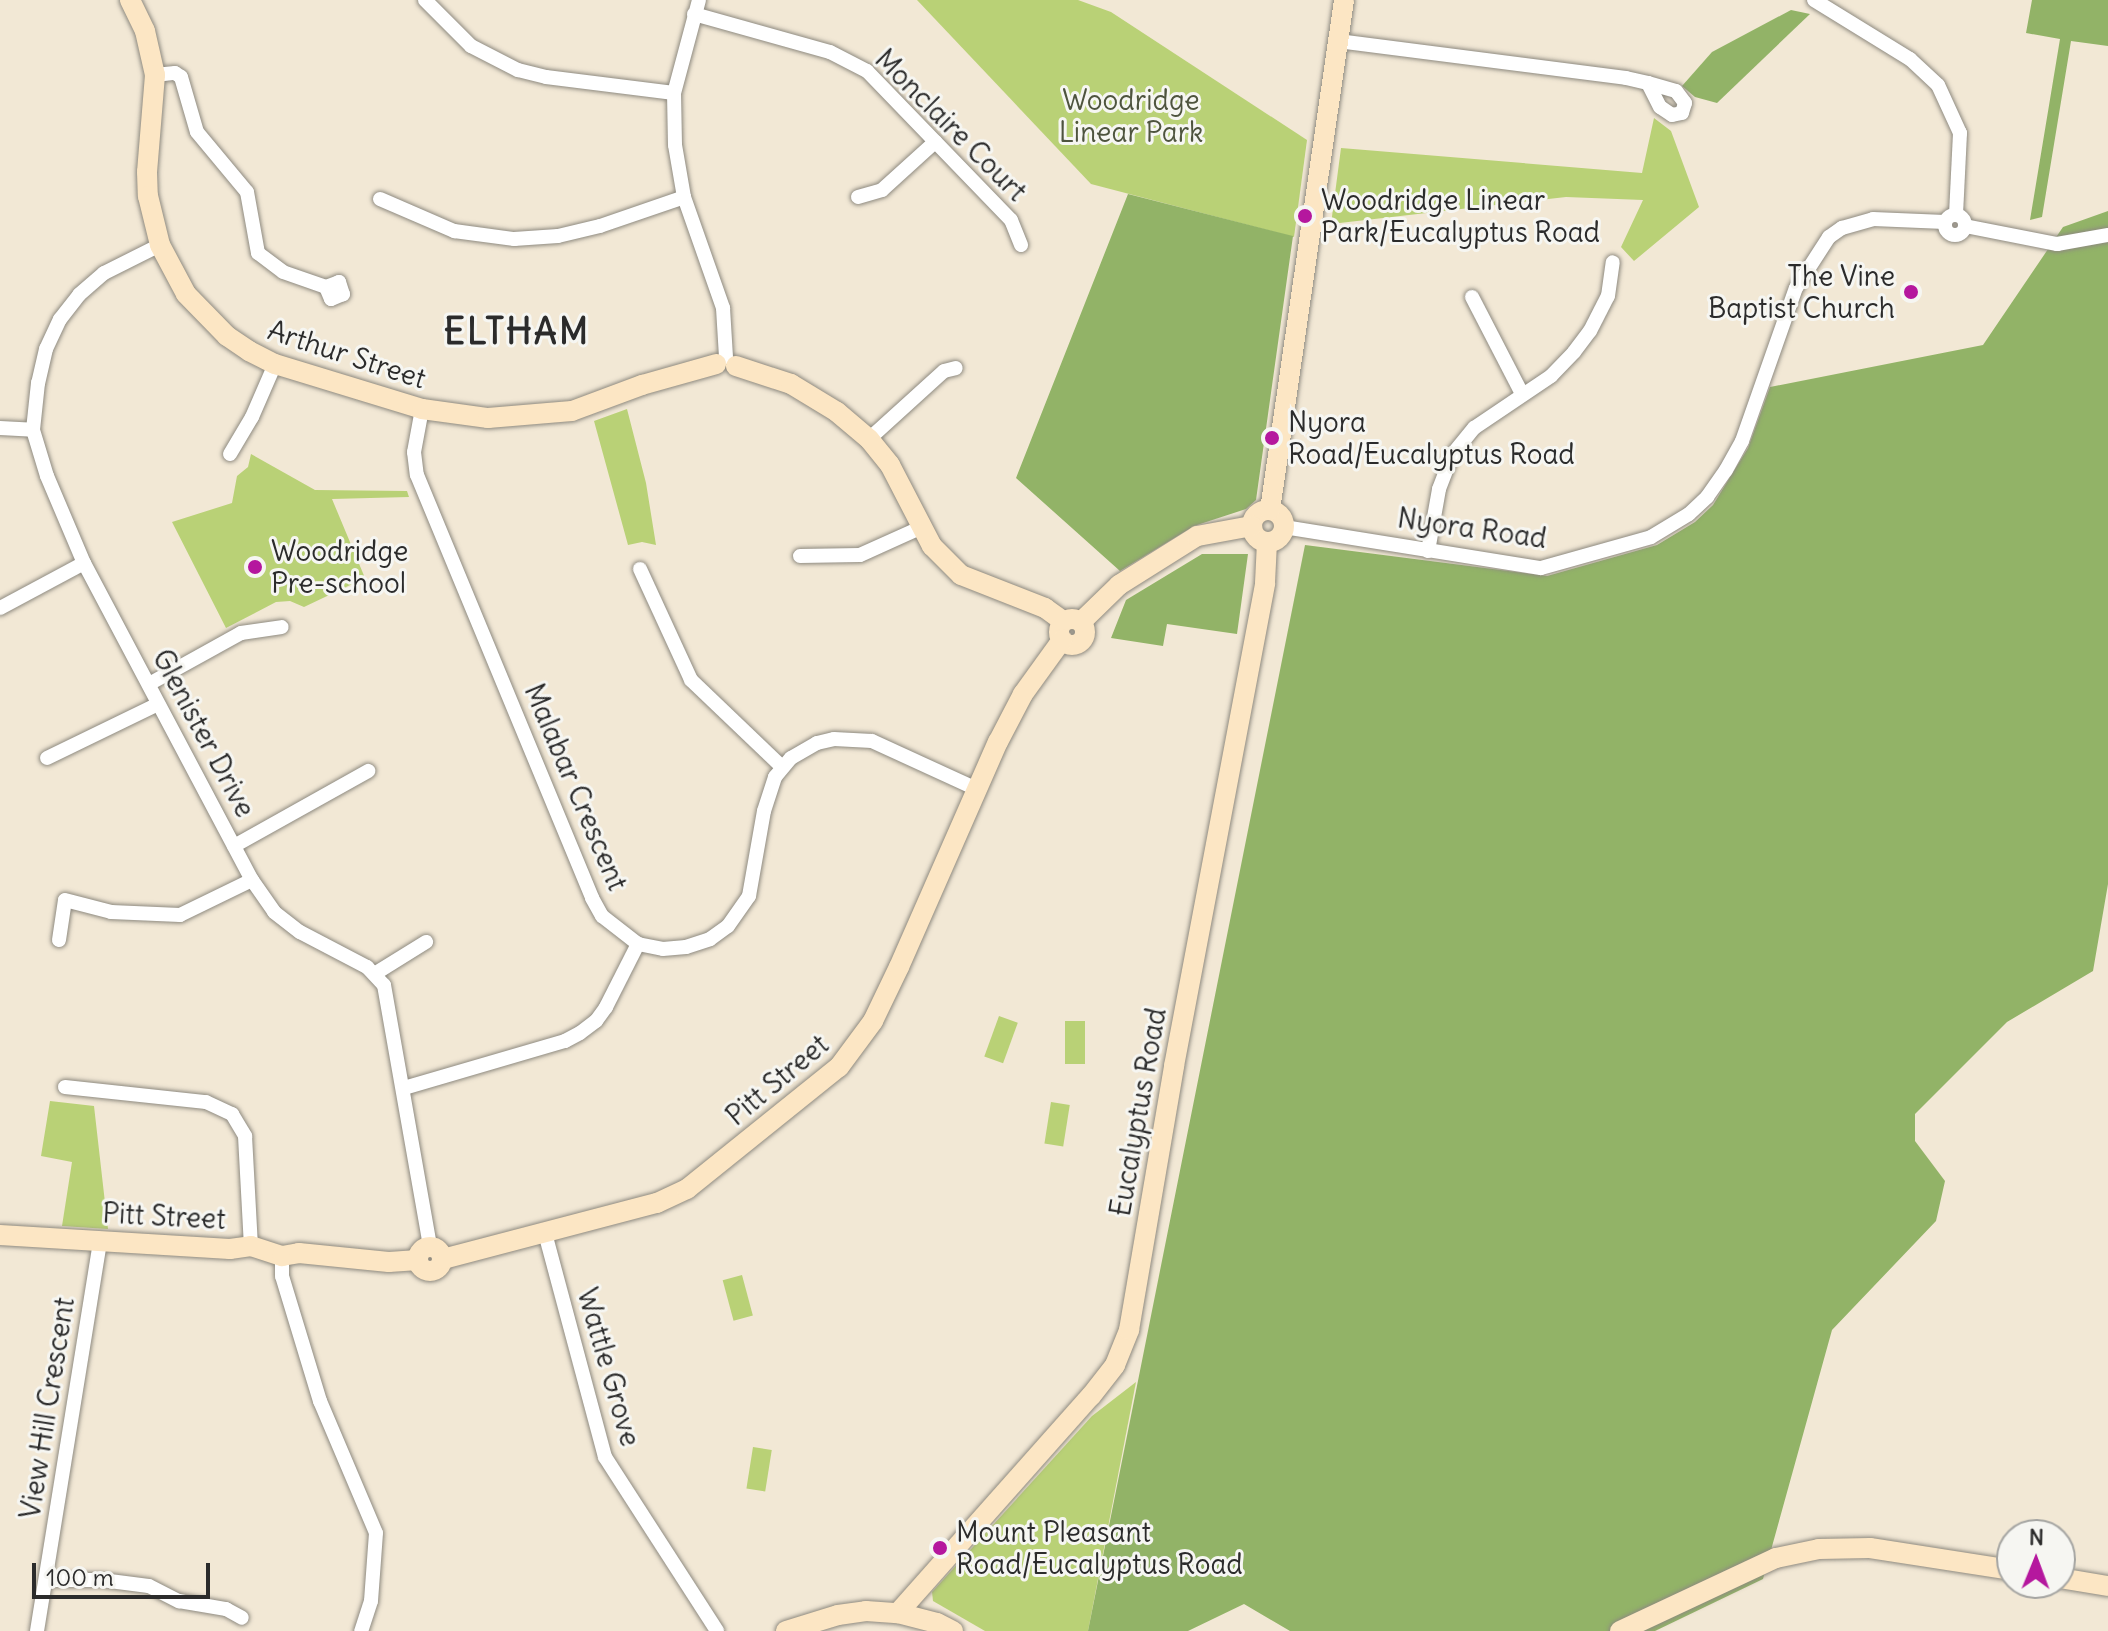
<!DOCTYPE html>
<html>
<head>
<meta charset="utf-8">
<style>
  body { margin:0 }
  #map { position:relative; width:2108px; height:1631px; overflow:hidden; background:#f2e8d5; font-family:Delius,sans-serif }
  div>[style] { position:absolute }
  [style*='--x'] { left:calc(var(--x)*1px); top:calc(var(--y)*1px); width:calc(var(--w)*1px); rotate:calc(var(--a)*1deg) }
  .green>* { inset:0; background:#b9d176; transform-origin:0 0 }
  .forest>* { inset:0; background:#92b367 }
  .roads { filter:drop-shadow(0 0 2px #8e8a80) drop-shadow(0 0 2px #8e8a80) }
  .street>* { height:14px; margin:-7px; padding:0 7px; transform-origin:7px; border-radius:7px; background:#fff }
  .street>.ring { margin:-7px; padding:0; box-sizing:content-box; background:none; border:14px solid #fff; border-radius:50% }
  .secondary>* { height:20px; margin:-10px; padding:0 10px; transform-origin:10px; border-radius:10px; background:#fce6c4 }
  .secondary>.ring { margin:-10px; padding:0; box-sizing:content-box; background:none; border:20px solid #fce6c4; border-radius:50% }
  .dots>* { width:22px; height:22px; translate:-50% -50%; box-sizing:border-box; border:4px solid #f6f6f2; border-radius:50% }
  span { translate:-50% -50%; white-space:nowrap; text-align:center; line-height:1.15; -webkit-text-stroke:6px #f6f6f2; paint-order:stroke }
  .park-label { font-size:28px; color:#4e543e }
  .street-label { font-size:28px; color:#2b2b2b }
  .poi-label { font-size:28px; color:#2b2b2b }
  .left { translate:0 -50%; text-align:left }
  .right { translate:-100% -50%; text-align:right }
  .district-label { font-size:36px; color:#2b2b2b; font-weight:700; letter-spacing:2px }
  .north { position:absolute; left:1996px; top:1519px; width:80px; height:80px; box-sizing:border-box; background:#f6f6f2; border:2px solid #a5a5a2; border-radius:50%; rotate:1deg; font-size:22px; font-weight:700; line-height:32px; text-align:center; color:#2b2b2b }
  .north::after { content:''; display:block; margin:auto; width:28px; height:36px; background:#b5179e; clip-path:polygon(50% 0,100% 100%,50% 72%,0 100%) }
  .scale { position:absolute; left:32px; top:1563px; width:178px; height:36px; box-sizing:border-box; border:4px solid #2b2b2b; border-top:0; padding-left:10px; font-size:24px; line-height:28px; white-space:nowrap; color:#2b2b2b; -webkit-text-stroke:6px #f6f6f2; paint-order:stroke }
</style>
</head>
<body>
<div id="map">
  <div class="green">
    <i style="clip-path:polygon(917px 0,1078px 0,1111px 12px,1307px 140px,1294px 237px,1091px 184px)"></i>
    <i style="clip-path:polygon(1654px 118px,1671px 131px,1699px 207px,1634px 261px,1621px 247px,1643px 200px,1566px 197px,1331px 224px,1341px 148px,1642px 173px)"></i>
    <i style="clip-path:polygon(627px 409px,646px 483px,656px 545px,642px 542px,628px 545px,594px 421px)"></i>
    <i style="clip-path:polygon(251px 454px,315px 490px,407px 491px,409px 497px,332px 499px,365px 578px,304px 607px,290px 601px,276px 602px,226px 628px,172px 522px,232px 503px,237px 476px,248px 467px)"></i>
    <i style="left:999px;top:1016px;width:20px;height:43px;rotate:20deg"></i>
    <i style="left:1085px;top:1021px;width:43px;height:20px;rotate:90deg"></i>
    <i style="clip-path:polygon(50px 1101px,94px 1106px,108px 1229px,62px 1226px,72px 1162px,41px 1156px)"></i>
    <i style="left:1051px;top:1102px;width:19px;height:42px;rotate:9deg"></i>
    <i style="left:742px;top:1275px;width:42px;height:20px;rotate:75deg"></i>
    <i style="clip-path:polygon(1136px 1382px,1088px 1631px,985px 1631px,933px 1601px,932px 1592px,1092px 1416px)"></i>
    <i style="left:753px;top:1447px;width:19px;height:42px;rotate:9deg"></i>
  </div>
  <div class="forest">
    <i style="clip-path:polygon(2032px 0,2108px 0,2108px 46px,2071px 41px,2042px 217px,2030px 220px,2060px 39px,2026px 33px)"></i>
    <i style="clip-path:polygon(1791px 10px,1810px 14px,1717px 103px,1695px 97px,1682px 86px,1712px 52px)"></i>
    <i style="clip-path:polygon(1128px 194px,1293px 236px,1256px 500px,1246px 509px,1194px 526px,1120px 571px,1016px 478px)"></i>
    <i style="clip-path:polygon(2108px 211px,2108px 884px,2093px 971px,2007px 1022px,1915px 1114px,1915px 1141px,1945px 1181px,1936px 1221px,1832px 1330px,1763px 1579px,1655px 1631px,1290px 1631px,1244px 1604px,1188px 1631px,1088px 1631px,1305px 545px,1547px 576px,1657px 545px,1695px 522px,1713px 505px,1748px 448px,1770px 387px,1983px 345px,2063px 227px)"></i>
    <i style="clip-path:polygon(1202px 554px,1248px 554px,1237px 634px,1167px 624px,1163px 646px,1111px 638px,1126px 600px)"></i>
  </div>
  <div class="roads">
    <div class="street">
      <i style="--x:425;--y:0;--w:65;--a:45"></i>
      <i style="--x:471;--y:46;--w:53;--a:27.1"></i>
      <i style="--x:518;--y:70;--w:29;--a:14"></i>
      <i style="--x:546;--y:77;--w:129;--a:7.1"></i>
      <i style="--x:699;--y:0;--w:96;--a:105"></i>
      <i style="--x:674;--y:93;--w:52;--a:88.9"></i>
      <i style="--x:675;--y:145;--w:53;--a:80.2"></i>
      <i style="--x:684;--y:197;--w:118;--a:70.6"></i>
      <i style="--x:723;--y:308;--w:49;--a:86.5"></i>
      <i style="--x:1814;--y:0;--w:113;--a:31.6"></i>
      <i style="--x:1910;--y:59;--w:38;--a:43"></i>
      <i style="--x:1938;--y:85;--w:53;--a:65.4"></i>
      <i style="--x:1960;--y:133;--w:82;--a:92.8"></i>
      <i style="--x:694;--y:14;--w:141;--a:15.6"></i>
      <i style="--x:830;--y:52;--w:42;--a:27.2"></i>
      <i style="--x:867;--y:71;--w:207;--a:46"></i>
      <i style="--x:1011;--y:220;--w:27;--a:68"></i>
      <i style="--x:1338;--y:41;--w:290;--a:7.3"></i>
      <i style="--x:1626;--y:78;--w:23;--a:13"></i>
      <i style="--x:1648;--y:83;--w:29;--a:16"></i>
      <i style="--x:1676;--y:91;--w:15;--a:53"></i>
      <i style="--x:1685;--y:103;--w:10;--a:107"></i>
      <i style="--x:1682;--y:113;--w:10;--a:169"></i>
      <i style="--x:1672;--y:115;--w:14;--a:-146"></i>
      <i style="--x:1660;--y:107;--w:27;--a:-117"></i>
      <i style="--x:155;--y:75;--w:20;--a:-6"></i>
      <i style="--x:175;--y:73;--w:7;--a:34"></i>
      <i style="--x:181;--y:77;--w:57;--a:73.8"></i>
      <i style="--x:197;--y:132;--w:78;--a:50.2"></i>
      <i style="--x:247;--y:192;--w:62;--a:79.8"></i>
      <i style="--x:258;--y:253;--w:31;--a:37"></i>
      <i style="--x:283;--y:272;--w:46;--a:19.2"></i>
      <i style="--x:326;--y:287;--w:14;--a:-21"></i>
      <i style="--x:339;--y:282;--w:13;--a:72"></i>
      <i style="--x:343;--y:294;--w:13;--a:157"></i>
      <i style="--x:331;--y:299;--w:13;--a:-113"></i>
      <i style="--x:858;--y:197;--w:25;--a:-16"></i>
      <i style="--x:882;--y:190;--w:72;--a:-42.2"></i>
      <i style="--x:380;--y:199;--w:81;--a:23.4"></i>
      <i style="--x:454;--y:231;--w:61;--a:7.6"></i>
      <i style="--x:514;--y:239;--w:44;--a:-3.9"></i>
      <i style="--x:558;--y:236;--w:43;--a:-13.4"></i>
      <i style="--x:600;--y:226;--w:89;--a:-19"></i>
      <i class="ring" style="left:1945px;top:215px;width:6px;height:6px"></i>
      <i style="--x:1965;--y:226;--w:94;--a:11.1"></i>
      <i style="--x:2057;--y:244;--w:52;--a:-10"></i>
      <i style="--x:160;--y:245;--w:63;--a:153.4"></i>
      <i style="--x:104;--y:273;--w:33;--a:139"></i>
      <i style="--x:79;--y:295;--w:31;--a:128"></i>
      <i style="--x:60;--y:319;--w:33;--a:115"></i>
      <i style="--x:46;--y:349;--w:35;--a:103"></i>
      <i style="--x:38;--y:383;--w:47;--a:96.1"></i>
      <i style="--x:33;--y:430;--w:48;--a:73.1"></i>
      <i style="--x:47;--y:476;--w:95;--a:67"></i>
      <i style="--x:84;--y:563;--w:359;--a:62.1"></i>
      <i style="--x:252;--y:880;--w:39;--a:55"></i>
      <i style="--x:274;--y:912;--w:33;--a:38"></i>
      <i style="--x:300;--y:932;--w:76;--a:27.6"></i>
      <i style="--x:367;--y:967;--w:25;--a:47"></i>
      <i style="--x:384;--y:985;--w:266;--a:80"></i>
      <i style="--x:1472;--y:297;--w:109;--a:62.7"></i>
      <i style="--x:422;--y:409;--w:44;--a:100.5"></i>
      <i style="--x:414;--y:452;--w:23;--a:83"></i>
      <i style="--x:417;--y:475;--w:458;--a:67.5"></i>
      <i style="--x:592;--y:898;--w:21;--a:61"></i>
      <i style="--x:602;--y:916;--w:46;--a:37.9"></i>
      <i style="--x:638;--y:944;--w:25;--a:11"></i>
      <i style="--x:663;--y:949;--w:23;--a:-5"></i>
      <i style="--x:686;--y:947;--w:25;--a:-18"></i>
      <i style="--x:710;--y:939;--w:22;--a:-36"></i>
      <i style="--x:728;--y:926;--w:37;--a:-55"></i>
      <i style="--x:749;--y:896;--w:86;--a:-80"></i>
      <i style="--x:764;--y:811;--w:36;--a:-72"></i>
      <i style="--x:775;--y:777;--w:25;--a:-50"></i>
      <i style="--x:791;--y:758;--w:30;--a:-30"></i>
      <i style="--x:817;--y:743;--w:17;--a:-13"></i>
      <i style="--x:834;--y:739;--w:38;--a:3"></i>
      <i style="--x:872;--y:741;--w:115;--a:24.6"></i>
      <i style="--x:0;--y:428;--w:33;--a:3"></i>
      <i style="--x:869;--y:439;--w:101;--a:-42.2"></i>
      <i style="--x:944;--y:371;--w:12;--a:-14"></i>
      <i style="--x:230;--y:454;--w:43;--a:-59.3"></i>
      <i style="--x:252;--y:417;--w:58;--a:-66.5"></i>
      <i style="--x:1284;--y:527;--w:260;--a:9.1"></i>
      <i style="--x:1541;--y:568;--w:114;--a:-15.7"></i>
      <i style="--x:1651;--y:537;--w:44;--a:-31.2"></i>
      <i style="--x:1689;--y:514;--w:25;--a:-43"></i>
      <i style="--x:1707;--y:497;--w:33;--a:-55"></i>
      <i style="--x:1726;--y:470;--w:33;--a:-61"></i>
      <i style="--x:1742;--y:441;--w:162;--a:-70.6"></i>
      <i style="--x:1796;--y:288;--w:61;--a:-57.1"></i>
      <i style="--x:1829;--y:237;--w:16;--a:-35"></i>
      <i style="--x:1842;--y:228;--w:32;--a:-16"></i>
      <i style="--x:1873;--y:219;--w:72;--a:2.4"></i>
      <i style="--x:1428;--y:551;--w:63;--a:-79.9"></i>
      <i style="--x:1439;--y:489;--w:36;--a:-69"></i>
      <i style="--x:1452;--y:455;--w:35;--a:-51"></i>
      <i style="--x:1474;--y:428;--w:93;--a:-34"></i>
      <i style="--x:1551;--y:376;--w:33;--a:-46"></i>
      <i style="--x:1574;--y:352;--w:26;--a:-53"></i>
      <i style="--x:1590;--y:331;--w:39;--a:-63"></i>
      <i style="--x:1608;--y:296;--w:34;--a:-82"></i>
      <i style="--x:800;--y:556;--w:60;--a:-1"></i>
      <i style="--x:860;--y:555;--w:66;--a:-24.2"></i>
      <i style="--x:640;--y:569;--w:122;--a:65.3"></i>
      <i style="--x:691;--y:680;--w:124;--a:43.7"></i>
      <i style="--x:0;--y:608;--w:95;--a:-28.2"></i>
      <i style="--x:149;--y:684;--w:105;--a:-29"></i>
      <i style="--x:241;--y:633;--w:41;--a:-8.3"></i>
      <i style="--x:47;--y:758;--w:123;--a:-25.9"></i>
      <i style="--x:234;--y:846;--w:154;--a:-29.2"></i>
      <i style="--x:59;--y:940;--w:40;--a:-81.5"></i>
      <i style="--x:65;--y:900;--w:48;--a:14.6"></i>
      <i style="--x:111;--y:912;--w:69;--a:2.5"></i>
      <i style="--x:180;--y:915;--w:80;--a:-25.9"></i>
      <i style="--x:376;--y:973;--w:59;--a:-31.8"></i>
      <i style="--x:65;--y:1087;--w:142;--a:6.1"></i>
      <i style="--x:206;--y:1102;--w:29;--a:25"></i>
      <i style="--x:232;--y:1114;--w:26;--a:59"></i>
      <i style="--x:245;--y:1136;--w:110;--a:86.9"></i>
      <i style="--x:404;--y:1088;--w:168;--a:-16.3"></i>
      <i style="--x:565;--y:1041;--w:17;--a:-28"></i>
      <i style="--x:580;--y:1033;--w:20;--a:-37"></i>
      <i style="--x:596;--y:1021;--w:17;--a:-54"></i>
      <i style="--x:606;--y:1007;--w:71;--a:-63.1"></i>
      <i style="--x:545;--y:1233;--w:232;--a:75"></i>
      <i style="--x:605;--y:1457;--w:207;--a:57.2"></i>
      <i style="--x:282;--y:1256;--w:20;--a:90"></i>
      <i style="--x:282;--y:1276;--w:131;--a:73.1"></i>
      <i style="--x:320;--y:1401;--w:143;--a:67"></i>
      <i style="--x:376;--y:1533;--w:68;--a:94.2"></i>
      <i style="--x:371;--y:1601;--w:32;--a:108"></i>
      <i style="--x:46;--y:1580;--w:56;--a:0"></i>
      <i style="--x:102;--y:1580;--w:47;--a:7.3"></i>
      <i style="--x:149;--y:1586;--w:34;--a:27"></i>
      <i style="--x:179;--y:1601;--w:48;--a:9.7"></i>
      <i style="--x:226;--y:1609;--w:18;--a:29"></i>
      <i style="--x:37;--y:1631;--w:395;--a:-80.8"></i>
    </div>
    <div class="secondary">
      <i style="--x:130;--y:0;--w:34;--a:64"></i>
      <i style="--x:145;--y:31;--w:45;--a:77.2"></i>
      <i style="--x:155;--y:75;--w:97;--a:94.7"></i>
      <i style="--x:147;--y:172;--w:24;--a:88"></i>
      <i style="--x:148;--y:196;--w:50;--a:76.2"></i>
      <i style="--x:160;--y:245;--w:55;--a:62"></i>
      <i style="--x:186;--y:294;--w:59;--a:45.7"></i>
      <i style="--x:227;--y:336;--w:27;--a:34"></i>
      <i style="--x:249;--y:351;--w:29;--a:27"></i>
      <i style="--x:275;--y:364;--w:154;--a:17"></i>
      <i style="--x:422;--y:409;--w:67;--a:7.8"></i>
      <i style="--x:488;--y:418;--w:84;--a:-4.8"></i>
      <i style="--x:572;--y:411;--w:75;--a:-20.4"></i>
      <i style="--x:642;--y:385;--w:77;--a:-15.8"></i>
      <i style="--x:736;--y:366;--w:58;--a:18.1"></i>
      <i style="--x:791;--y:384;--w:54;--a:31.3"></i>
      <i style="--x:837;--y:412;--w:42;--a:40.2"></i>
      <i style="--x:869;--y:439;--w:33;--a:51"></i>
      <i style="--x:890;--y:465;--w:91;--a:62.6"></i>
      <i style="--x:932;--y:546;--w:41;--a:45"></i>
      <i style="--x:961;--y:575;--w:90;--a:21.4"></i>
      <i style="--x:1045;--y:608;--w:22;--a:36"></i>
      <i class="ring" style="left:1252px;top:510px;width:12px;height:12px"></i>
      <i style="--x:1270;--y:510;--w:515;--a:-81.74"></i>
      <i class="ring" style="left:1059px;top:619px;width:6px;height:6px"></i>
      <i style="--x:1081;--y:622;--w:53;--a:-44.2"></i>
      <i style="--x:1119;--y:585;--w:92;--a:-32.1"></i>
      <i style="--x:1197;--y:536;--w:56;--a:-10.3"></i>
      <i style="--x:0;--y:1235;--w:230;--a:3.5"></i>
      <i style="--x:230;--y:1249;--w:21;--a:-8"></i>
      <i style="--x:251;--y:1246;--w:33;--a:18"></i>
      <i style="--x:282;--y:1256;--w:17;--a:-10"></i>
      <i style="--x:299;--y:1253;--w:90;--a:5.7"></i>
      <i style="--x:389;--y:1262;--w:29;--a:-4"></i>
      <i class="ring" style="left:418px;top:1247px;width:4px;height:4px"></i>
      <i style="--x:443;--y:1259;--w:221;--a:-14.7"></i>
      <i style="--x:657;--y:1203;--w:33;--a:-25"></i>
      <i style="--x:687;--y:1189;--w:195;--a:-38.8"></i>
      <i style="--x:839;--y:1067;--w:57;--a:-53.5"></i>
      <i style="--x:873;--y:1021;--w:60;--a:-64.3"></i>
      <i style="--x:899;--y:967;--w:246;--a:-66.3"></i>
      <i style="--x:998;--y:742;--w:54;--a:-62.5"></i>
      <i style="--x:1023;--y:694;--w:67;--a:-54.2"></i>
      <i style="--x:2060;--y:1578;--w:49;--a:9.5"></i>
      <i style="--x:898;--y:1613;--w:290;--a:-48.4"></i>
      <i style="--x:1091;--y:1396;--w:39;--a:-52"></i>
      <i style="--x:1115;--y:1365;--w:38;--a:-68"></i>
      <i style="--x:1129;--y:1330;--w:268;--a:-80.3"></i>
      <i style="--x:1174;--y:1066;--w:491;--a:-79.3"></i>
      <i style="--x:1265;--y:583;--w:41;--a:-87.2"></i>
      <i style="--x:786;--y:1631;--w:54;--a:-17.1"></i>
      <i style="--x:838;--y:1615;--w:28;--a:-8"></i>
      <i style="--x:866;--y:1611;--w:32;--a:4"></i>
      <i style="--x:898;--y:1613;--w:40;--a:14.4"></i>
      <i style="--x:937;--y:1623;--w:18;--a:27"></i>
      <i style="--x:1620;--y:1631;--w:172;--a:-25.1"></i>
      <i style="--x:1776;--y:1558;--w:44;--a:-11.8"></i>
      <i style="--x:1819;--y:1549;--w:51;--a:-1.1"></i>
      <i style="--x:1870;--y:1548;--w:144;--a:8.8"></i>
    </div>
  </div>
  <div class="dots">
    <i style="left:1305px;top:216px;background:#b5179e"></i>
    <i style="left:1911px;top:292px;background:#b5179e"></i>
    <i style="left:1272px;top:438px;background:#b5179e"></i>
    <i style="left:255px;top:567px;background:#b5179e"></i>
    <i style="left:940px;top:1548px;background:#b5179e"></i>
  </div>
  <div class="park-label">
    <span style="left:1131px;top:116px">Woodridge<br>Linear Park</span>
  </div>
  <div class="street-label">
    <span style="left:951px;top:125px;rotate:45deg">Monclaire Court</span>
    <span style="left:347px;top:354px;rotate:18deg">Arthur Street</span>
    <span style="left:1472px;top:528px;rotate:8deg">Nyora Road</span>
    <span style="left:204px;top:733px;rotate:62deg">Glenister Drive</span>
    <span style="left:576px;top:787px;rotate:67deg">Malabar Crescent</span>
    <span style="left:777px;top:1080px;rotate:-40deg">Pitt Street</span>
    <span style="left:1138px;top:1112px;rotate:-80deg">Eucalyptus Road</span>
    <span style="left:164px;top:1216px;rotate:3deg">Pitt Street</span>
    <span style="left:609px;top:1367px;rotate:74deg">Wattle Grove</span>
    <span style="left:47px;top:1408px;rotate:-81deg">View Hill Crescent</span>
  </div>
  <div class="poi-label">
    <span class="left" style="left:1321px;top:216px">Woodridge Linear<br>Park/Eucalyptus Road</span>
    <span class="right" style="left:1895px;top:292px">The Vine<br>Baptist Church</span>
    <span class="left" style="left:1288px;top:438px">Nyora<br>Road/Eucalyptus Road</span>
    <span class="left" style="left:271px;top:567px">Woodridge<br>Pre-school</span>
    <span class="left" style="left:956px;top:1548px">Mount Pleasant<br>Road/Eucalyptus Road</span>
  </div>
  <div class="district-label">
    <span style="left:517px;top:332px">ELTHAM</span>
  </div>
  <div class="north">N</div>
  <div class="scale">100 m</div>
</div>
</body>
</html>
